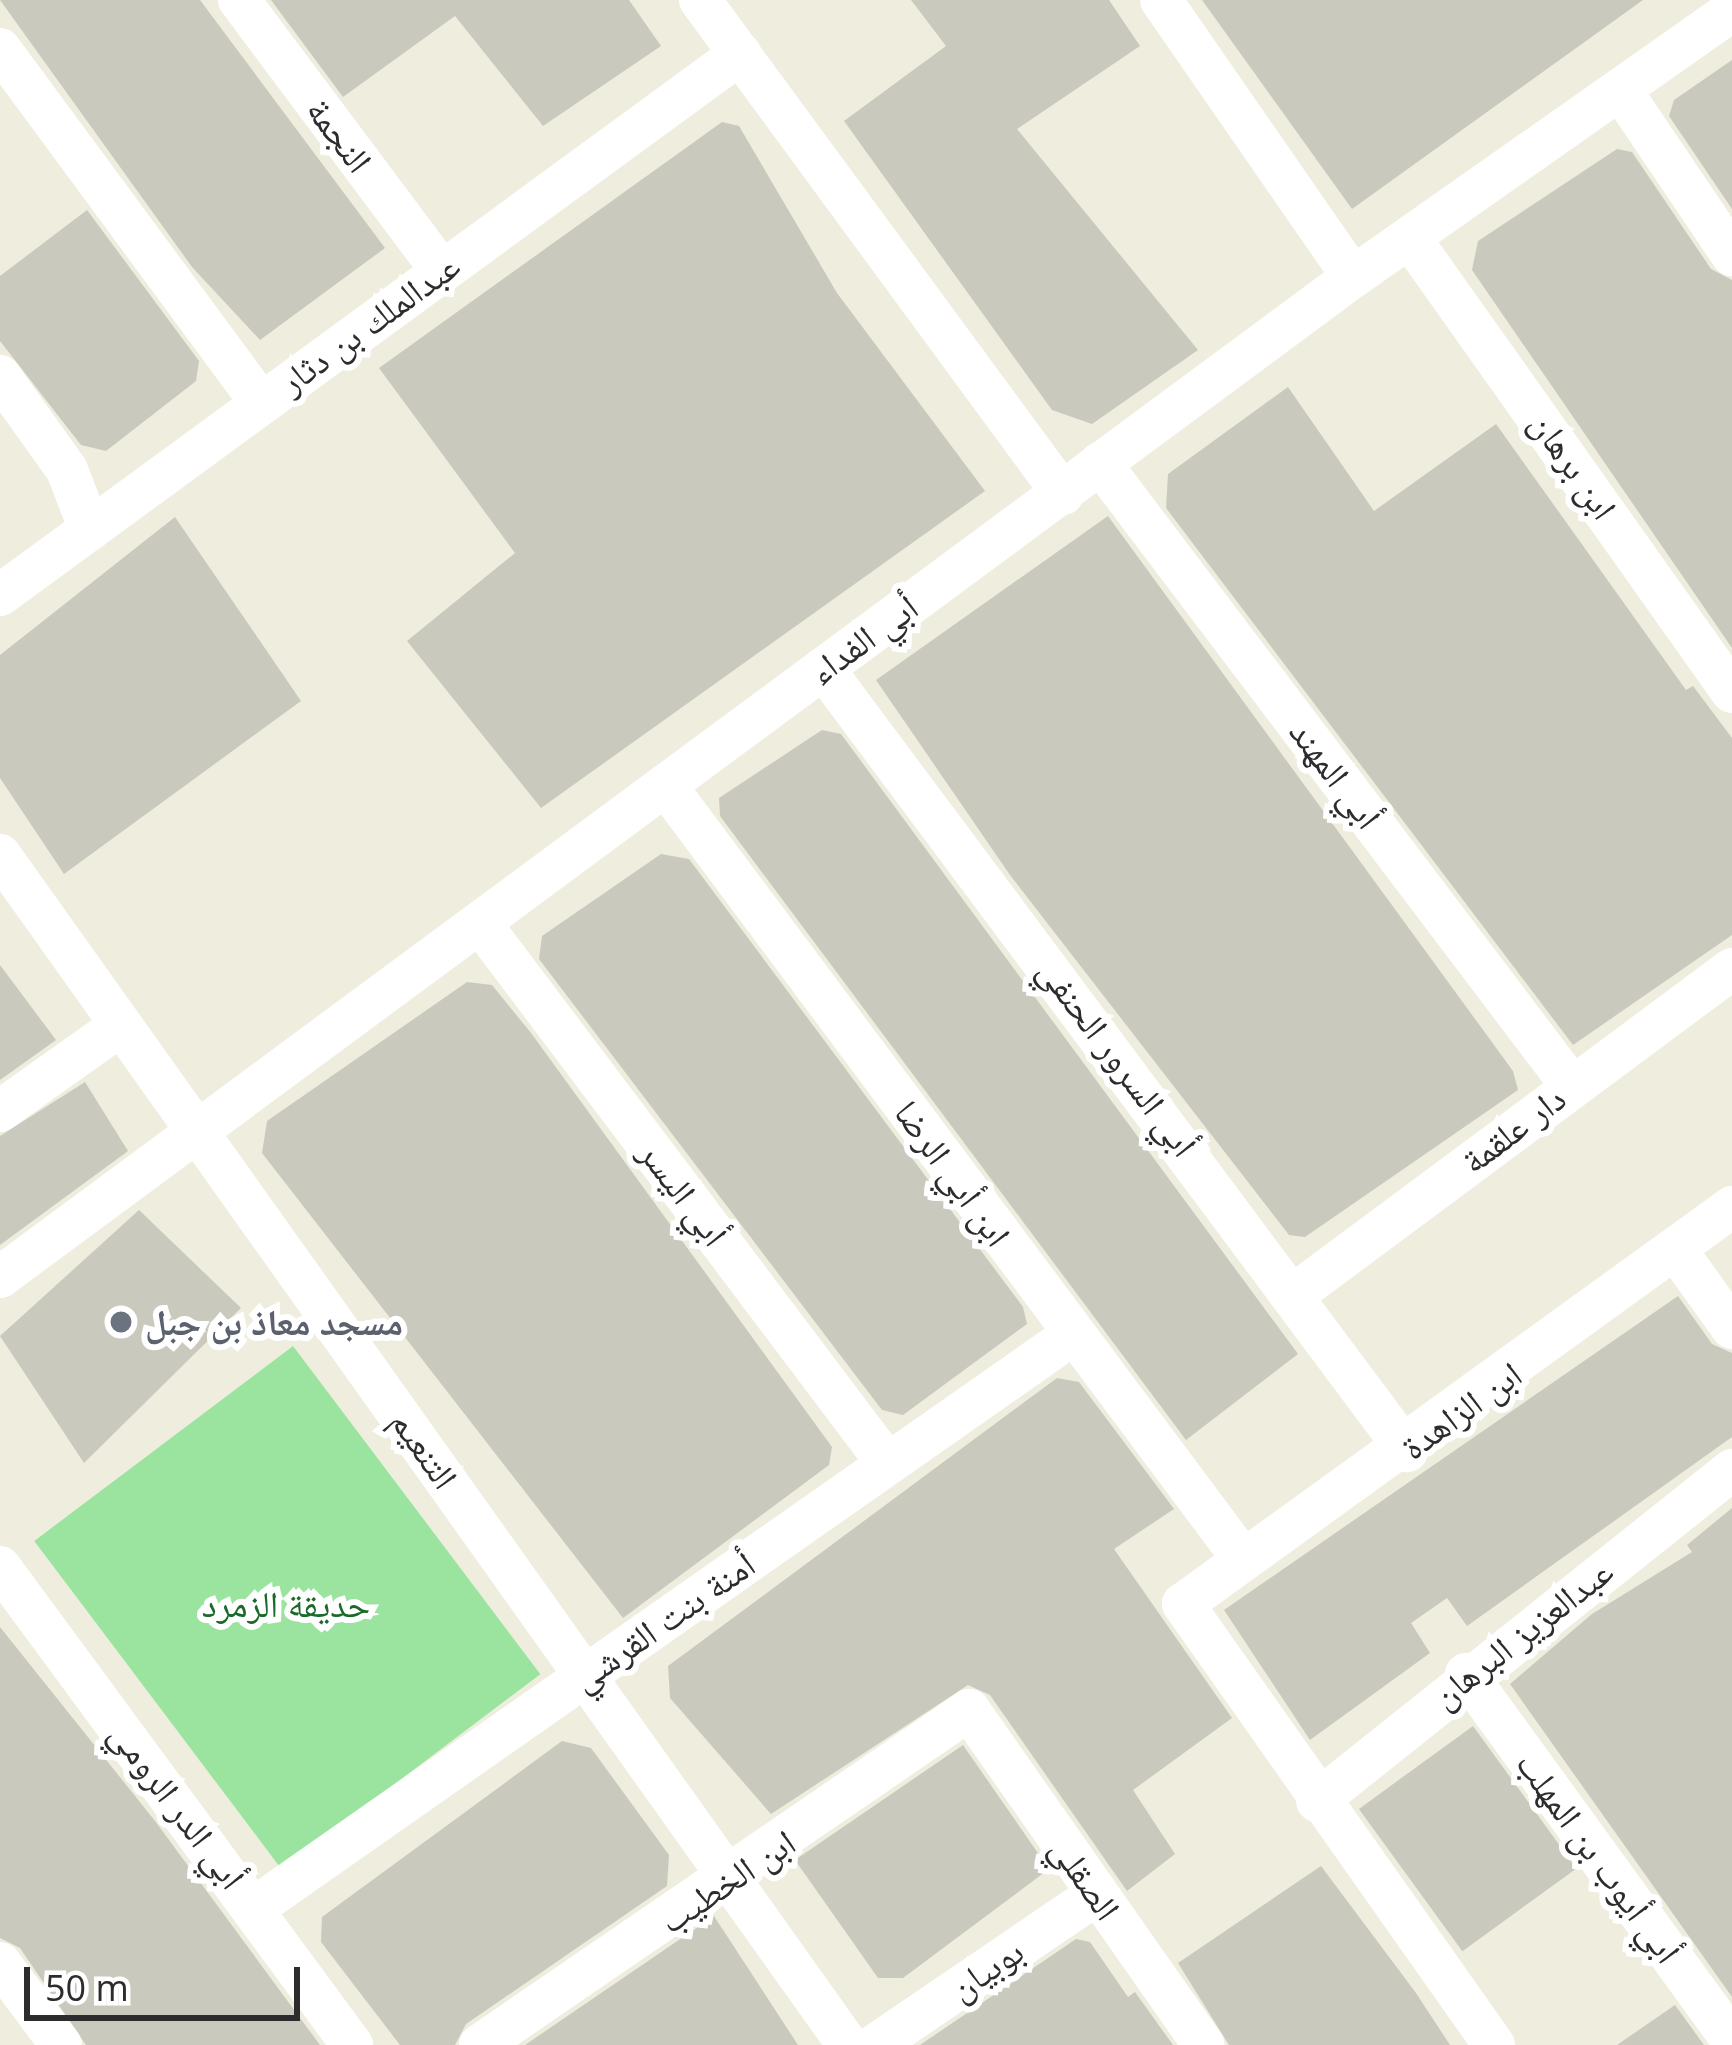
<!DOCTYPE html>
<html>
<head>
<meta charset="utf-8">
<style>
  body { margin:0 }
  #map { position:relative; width:1732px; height:2045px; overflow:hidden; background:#eeedde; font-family:"Open Sans","Noto Naskh Arabic",sans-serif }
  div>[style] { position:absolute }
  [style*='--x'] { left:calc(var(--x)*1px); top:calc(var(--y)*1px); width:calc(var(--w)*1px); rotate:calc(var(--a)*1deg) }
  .green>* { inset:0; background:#9be4a0; transform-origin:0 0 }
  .building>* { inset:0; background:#c9c9be; transform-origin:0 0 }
  .street>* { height:42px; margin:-21px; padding:0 21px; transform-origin:21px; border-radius:21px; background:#fff }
  .dots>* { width:33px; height:33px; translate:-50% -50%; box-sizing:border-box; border:6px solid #fff; border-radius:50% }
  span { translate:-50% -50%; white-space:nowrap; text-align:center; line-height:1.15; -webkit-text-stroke:12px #fff; paint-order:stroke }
  .street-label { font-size:36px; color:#2c2c2c }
  .worship-label { font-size:36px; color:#5b616d; font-weight:700 }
  .left { translate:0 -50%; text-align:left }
  .park-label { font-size:36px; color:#1a6b2a }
  .scale { position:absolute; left:24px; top:1967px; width:276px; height:54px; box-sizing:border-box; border:6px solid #2c2c2c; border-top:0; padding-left:15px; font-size:36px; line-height:42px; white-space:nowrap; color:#2c2c2c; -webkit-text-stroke:9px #fff; paint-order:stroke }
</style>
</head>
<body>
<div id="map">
  <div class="green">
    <i style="left:293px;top:1346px;width:411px;height:324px;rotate:53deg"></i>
  </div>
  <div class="building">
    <i style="clip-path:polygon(0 0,200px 0,385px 248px,260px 340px,192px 267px)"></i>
    <i style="clip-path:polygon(271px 0,629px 0,661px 46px,543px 126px,455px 16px,343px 97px)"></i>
    <i style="clip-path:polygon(911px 0,1109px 0,1140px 46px,1017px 129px,1198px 350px,1092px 424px,1052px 410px,844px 121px,946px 46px)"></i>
    <i style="clip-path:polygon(1202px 0,1643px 0,1352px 209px)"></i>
    <i style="clip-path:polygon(1732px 60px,1732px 209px,1669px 116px,1674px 100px)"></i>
    <i style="clip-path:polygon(722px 122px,739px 126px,837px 293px,985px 491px,541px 808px,407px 641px,515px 553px,379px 368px)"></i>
    <i style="clip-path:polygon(1617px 149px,1632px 152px,1711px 269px,1732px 280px,1732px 648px,1472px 270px,1478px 241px)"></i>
    <i style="clip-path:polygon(87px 210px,199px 361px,196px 381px,106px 451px,81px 445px,0 341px,0 276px)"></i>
    <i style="clip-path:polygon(1288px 387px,1374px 511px,1496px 424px,1686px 690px,1693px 686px,1732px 738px,1732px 935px,1573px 1045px,1166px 508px,1168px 474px)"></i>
    <i style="clip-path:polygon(1108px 516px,1513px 1071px,1518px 1090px,1305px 1237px,1289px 1235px,1010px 875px,876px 680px)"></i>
    <i style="clip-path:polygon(175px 517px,301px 701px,64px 874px,0 778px,0 655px)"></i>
    <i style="clip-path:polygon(822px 730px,841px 734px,1298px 1354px,1186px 1440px,720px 816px,719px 798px)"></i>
    <i style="clip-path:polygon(661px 854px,689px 859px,1023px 1307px,1027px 1324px,903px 1415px,882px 1410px,539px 959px,542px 936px)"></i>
    <i style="clip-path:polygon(0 965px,56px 1040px,0 1080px)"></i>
    <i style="clip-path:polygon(467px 982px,492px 985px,531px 1033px,832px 1447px,829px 1465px,623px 1618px,262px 1153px,267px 1121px)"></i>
    <i style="clip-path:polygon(85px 1082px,128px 1151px,0 1245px,0 1136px)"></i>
    <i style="clip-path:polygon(139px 1210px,241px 1308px,84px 1463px,0 1336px)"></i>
    <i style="clip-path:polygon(1678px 1296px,1712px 1344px,1732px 1353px,1732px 1437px,1467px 1626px,1447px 1598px,1411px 1623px,1430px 1653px,1310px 1740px,1224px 1610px)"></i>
    <i style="clip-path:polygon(1057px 1378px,1079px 1382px,1174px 1509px,1114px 1549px,1232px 1718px,1133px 1790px,1175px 1854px,1127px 1891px,990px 1695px,968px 1685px,771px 1814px,670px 1698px,668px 1666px)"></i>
    <i style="clip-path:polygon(1732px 1508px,1732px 1997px,1510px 1684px,1592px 1614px,1692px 1552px,1687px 1545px)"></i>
    <i style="clip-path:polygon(0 1627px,155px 1821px,320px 2045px,86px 2045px,20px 1948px,0 1938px)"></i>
    <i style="left:1473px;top:1726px;width:176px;height:141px;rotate:54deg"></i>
    <i style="clip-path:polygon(562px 1741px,591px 1748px,669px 1855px,667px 1886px,466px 2024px,455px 2045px,400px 2045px,321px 1942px,322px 1917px)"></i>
    <i style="clip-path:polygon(963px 1745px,1049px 1869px,903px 1978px,878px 1978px,795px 1860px)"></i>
    <i style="clip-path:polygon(1321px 1866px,1416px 1993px,1450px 2045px,1229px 2045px,1178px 1963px)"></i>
    <i style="clip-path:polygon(714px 1916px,798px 2045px,525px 2045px)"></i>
    <i style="clip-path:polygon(1076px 1939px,1090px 1942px,1128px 1997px,1135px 1992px,1173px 2045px,920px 2045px)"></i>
    <i style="clip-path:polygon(1675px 2005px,1704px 2045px,1617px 2045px)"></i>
  </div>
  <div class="street">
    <i style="--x:239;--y:0;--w:337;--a:53.2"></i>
    <i style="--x:700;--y:0;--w:613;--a:53.69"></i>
    <i style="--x:1161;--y:0;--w:337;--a:55.3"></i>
    <i style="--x:0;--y:49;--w:440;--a:53.6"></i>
    <i style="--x:1622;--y:92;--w:197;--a:56"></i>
    <i style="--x:1412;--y:241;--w:553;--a:54.64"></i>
    <i style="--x:0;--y:376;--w:115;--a:54.5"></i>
    <i style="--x:67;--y:470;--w:64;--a:69"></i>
    <i style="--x:1100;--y:463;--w:780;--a:52.87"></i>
    <i style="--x:0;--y:595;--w:917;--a:-36.17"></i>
    <i style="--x:823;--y:668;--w:977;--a:53.28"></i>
    <i style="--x:666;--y:786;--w:963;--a:53.27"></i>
    <i style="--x:0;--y:855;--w:1461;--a:54.53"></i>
    <i style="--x:480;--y:923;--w:676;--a:52.99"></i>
    <i style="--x:0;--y:1111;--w:148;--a:-35.4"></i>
    <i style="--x:1676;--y:1250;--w:96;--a:54.3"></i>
    <i style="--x:0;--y:1277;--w:1682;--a:-36.47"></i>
    <i style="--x:1353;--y:277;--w:463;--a:-35.1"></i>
    <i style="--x:1296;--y:1293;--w:543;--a:-36.62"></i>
    <i style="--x:0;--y:1567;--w:594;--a:53.63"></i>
    <i style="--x:1466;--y:1674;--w:452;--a:54"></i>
    <i style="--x:1317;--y:1801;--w:531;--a:-38.58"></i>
    <i style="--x:254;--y:1908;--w:999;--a:-35.01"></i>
    <i style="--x:0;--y:1963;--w:102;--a:53.4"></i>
    <i style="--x:480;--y:2045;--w:593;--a:-34.41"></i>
    <i style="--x:969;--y:1710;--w:409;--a:55"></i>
    <i style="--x:875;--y:2045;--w:268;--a:-34.2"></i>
    <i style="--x:1494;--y:2045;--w:540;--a:-125.19"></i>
    <i style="--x:1183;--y:1604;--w:678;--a:-35.87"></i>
  </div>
  <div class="dots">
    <i style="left:121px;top:1322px;background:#6b7280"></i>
  </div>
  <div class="street-label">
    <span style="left:340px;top:135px;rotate:53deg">النجمة</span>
    <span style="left:369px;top:323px;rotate:-36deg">عبدالملك بن دثار</span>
    <span style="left:1574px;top:465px;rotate:55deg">ابن برهان</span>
    <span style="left:863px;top:639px;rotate:-36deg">أبي الفداء</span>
    <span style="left:1336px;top:774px;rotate:53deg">أبي المهند</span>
    <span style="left:1118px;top:1057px;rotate:53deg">أبي السرور الحنفي</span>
    <span style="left:1513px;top:1129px;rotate:-37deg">دار علقمة</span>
    <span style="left:953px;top:1173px;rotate:54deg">ابن أبي الرضا</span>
    <span style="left:684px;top:1193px;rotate:53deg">أبي اليسر</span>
    <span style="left:1461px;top:1410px;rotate:-36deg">ابن الزاهدة</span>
    <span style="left:425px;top:1449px;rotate:55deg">التنعيم</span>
    <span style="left:663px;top:1621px;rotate:-35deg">أمنة بنت القرشي</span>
    <span style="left:1522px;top:1633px;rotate:-38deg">عبدالعزيز البرهان</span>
    <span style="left:178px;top:1805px;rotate:53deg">أبي الدر الرومي</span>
    <span style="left:1599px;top:1857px;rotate:54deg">أبي أيوب بن المهلب</span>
    <span style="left:1086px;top:1878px;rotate:55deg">الصقلي</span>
    <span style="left:727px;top:1881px;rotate:-34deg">ابن الخطيب</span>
    <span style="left:986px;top:1969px;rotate:-34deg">بوبيان</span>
  </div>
  <div class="worship-label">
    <span class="left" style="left:145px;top:1322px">مسجد معاذ بن جبل</span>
  </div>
  <div class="park-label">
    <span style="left:286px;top:1604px">حديقة الزمرد</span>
  </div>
  <div class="scale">50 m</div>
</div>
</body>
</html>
